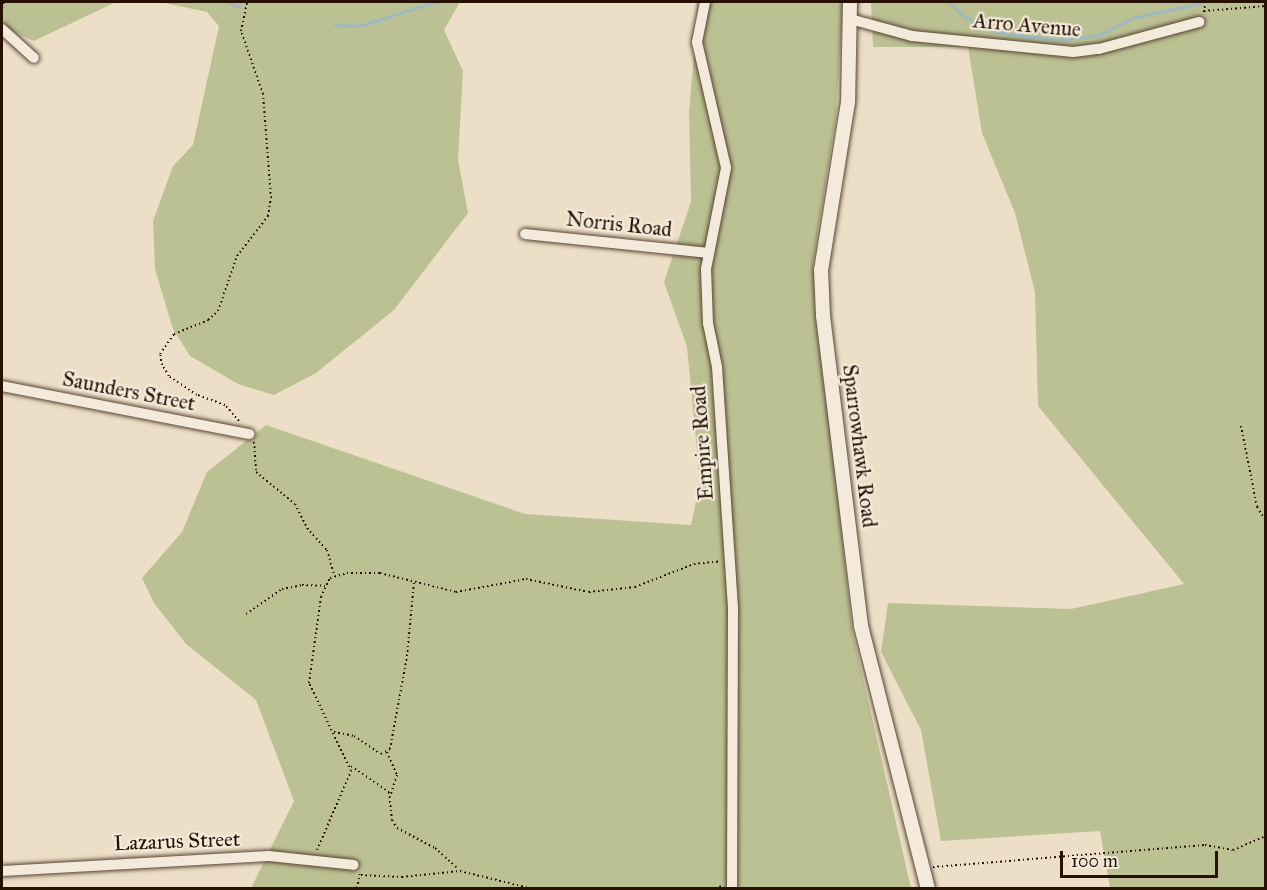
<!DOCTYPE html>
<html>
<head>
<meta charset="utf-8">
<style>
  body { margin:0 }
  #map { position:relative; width:1267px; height:890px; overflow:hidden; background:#eddfc7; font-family:"IM FELL Great Primer",serif }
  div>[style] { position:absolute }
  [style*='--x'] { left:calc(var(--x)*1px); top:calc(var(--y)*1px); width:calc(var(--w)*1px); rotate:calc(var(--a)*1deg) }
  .green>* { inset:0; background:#bcc193 }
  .stream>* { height:3px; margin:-1.5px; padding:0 1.5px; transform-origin:1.5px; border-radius:1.5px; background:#9ebac0 }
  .path>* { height:2px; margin-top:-1px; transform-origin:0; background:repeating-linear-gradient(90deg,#261103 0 1.5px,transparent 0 4.5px) }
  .roads { filter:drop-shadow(0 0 2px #584434) drop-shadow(0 0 2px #584434) }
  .minor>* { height:10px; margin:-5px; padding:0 5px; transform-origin:5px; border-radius:5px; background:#f3eadb }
  .tertiary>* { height:14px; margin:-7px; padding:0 7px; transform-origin:7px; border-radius:7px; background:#f3eadb }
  span { translate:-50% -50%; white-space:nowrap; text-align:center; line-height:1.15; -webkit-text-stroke:4.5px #f3eadb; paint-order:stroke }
  .street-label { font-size:21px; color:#261103 }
  .frame { position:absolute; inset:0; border:3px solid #261103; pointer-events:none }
  .scale { position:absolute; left:1060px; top:851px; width:158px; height:27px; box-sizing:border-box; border:3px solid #261103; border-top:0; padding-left:8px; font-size:18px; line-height:21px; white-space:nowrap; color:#261103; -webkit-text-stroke:4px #f3eadb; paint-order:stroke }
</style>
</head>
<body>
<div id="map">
  <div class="green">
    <i style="clip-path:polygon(2px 2px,116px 2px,34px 41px,2px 27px)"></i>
    <i style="clip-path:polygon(160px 2px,460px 2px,444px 30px,463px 71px,458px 160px,468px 213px,394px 310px,316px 373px,274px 395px,238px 384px,190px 356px,173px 329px,155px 269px,153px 221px,173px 166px,193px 145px,219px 26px,207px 12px)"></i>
    <i style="clip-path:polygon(699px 2px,843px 2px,836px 115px,813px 263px,852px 630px,911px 888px,251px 888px,294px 801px,256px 700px,186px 644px,154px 603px,142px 578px,182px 532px,207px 472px,266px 425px,525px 514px,691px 525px,700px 482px,687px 347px,664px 282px,691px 202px,689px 111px)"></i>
    <i style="clip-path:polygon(871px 2px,1265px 2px,1265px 888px,1110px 888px,1100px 831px,941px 841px,921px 730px,881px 652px,888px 603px,1071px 609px,1184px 584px,1038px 406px,1035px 292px,1015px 213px,982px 133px,968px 47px,873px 47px)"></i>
  </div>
  <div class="stream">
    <i style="--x:228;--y:2;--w:13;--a:23"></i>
    <i style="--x:949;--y:2;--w:20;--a:45"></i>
    <i style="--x:963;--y:16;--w:36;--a:27"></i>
    <i style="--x:995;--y:32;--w:64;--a:7.2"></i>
    <i style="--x:1058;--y:40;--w:41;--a:-7"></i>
    <i style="--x:1099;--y:35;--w:37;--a:-27"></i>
    <i style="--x:1132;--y:18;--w:70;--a:-12.4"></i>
    <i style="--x:335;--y:25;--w:24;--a:2"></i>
    <i style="--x:359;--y:26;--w:80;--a:-17.5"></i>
  </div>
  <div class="path">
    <i style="--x:2;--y:8;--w:6;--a:-72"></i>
    <i style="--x:1204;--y:11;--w:62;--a:-4.6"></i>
    <i style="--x:1204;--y:12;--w:10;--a:-84"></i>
    <i style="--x:239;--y:421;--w:21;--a:-131"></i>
    <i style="--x:225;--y:405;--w:30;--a:-160"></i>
    <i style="--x:197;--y:395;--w:34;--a:-146"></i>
    <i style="--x:169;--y:376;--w:13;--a:-122"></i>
    <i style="--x:162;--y:365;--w:11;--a:-100"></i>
    <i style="--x:160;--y:354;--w:24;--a:-55"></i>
    <i style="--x:174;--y:334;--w:37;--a:-22"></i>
    <i style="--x:208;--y:320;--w:13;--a:-42"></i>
    <i style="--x:218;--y:311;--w:58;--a:-70.9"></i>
    <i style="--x:237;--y:256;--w:51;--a:-52.2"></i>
    <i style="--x:268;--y:216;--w:18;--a:-81"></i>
    <i style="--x:271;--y:198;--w:104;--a:-94.4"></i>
    <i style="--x:263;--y:94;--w:67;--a:-109.2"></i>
    <i style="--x:241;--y:31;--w:30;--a:-78"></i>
    <i style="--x:1241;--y:426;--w:83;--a:78.8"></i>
    <i style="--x:1257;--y:507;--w:17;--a:57"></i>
    <i style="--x:254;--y:442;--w:30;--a:86"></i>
    <i style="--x:256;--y:472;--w:50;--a:39.4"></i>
    <i style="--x:295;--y:504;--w:27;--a:63"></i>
    <i style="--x:307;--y:528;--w:30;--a:48"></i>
    <i style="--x:327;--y:550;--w:26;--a:74"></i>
    <i style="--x:246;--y:614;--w:44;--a:-34.8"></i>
    <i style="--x:282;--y:589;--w:20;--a:-11"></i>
    <i style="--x:302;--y:585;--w:23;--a:2"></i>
    <i style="--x:334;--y:732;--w:20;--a:11"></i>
    <i style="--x:354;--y:736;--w:32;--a:34"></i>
    <i style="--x:381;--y:754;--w:10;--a:-29"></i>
    <i style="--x:390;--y:749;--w:95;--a:-79.6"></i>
    <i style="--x:407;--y:656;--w:74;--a:-84.6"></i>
    <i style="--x:387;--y:752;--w:25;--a:67"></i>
    <i style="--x:397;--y:775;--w:20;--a:108"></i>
    <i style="--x:351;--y:766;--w:46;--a:34.4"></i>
    <i style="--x:389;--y:792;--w:28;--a:84"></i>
    <i style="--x:392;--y:820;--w:9;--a:58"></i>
    <i style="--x:397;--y:828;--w:43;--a:27.8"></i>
    <i style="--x:435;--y:848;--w:31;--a:42"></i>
    <i style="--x:317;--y:850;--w:86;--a:-66.7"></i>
    <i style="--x:351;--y:771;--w:98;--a:-115.5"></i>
    <i style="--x:309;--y:683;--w:87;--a:-82.1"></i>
    <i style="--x:321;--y:597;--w:21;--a:-65"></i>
    <i style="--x:330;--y:578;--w:18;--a:-16"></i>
    <i style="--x:347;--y:573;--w:33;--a:0"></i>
    <i style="--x:380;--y:573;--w:78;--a:14"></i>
    <i style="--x:456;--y:592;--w:71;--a:-10.5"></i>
    <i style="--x:526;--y:579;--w:64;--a:11.7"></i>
    <i style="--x:589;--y:592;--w:46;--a:-6.2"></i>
    <i style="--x:635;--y:587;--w:63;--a:-21.3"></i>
    <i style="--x:694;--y:564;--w:27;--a:-6"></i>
    <i style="--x:933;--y:867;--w:273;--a:-4.6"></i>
    <i style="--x:1205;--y:845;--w:28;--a:10"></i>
    <i style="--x:1233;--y:850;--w:36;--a:-23"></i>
    <i style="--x:361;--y:875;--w:41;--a:2.8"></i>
    <i style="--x:402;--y:877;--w:58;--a:-5.9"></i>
    <i style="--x:460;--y:871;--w:71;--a:13.8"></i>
    <i style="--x:357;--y:888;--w:14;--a:-78"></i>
    <i style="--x:715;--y:888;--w:8;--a:-14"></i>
  </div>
  <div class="roads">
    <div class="minor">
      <i style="--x:705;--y:2;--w:41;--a:101.3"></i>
      <i style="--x:697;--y:42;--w:129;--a:77"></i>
      <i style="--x:726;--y:168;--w:103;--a:101.2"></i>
      <i style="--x:706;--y:269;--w:54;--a:87.9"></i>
      <i style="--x:708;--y:323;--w:45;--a:78.4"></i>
      <i style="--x:717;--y:367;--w:243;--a:86.2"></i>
      <i style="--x:733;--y:609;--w:279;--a:90.2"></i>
      <i style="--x:850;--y:19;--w:64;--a:15.3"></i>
      <i style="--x:912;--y:36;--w:162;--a:5.7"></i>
      <i style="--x:1073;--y:52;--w:26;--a:-7"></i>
      <i style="--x:1099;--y:49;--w:104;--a:-15.1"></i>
      <i style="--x:2;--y:29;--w:43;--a:42.2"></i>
      <i style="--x:525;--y:234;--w:185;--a:5.9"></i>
      <i style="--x:2;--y:386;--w:252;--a:11"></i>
      <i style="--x:2;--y:871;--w:267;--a:-3.2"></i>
      <i style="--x:269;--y:856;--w:85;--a:6"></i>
    </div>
    <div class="tertiary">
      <i style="--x:850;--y:2;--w:100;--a:91.1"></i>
      <i style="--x:848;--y:102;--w:170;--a:99.1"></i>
      <i style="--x:821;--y:270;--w:46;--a:87.5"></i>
      <i style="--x:823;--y:316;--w:312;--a:83"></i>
      <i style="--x:861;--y:626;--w:270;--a:75.7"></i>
    </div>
  </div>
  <div class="street-label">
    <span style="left:1027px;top:25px;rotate:5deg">Arro Avenue</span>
    <span style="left:619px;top:224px;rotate:6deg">Norris Road</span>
    <span style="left:129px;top:391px;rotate:11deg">Saunders Street</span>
    <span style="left:702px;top:443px;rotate:-94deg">Empire Road</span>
    <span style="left:860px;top:446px;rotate:83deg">Sparrowhawk Road</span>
    <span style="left:177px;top:841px;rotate:-2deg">Lazarus Street</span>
  </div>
  <div class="frame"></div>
  <div class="scale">100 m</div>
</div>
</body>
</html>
